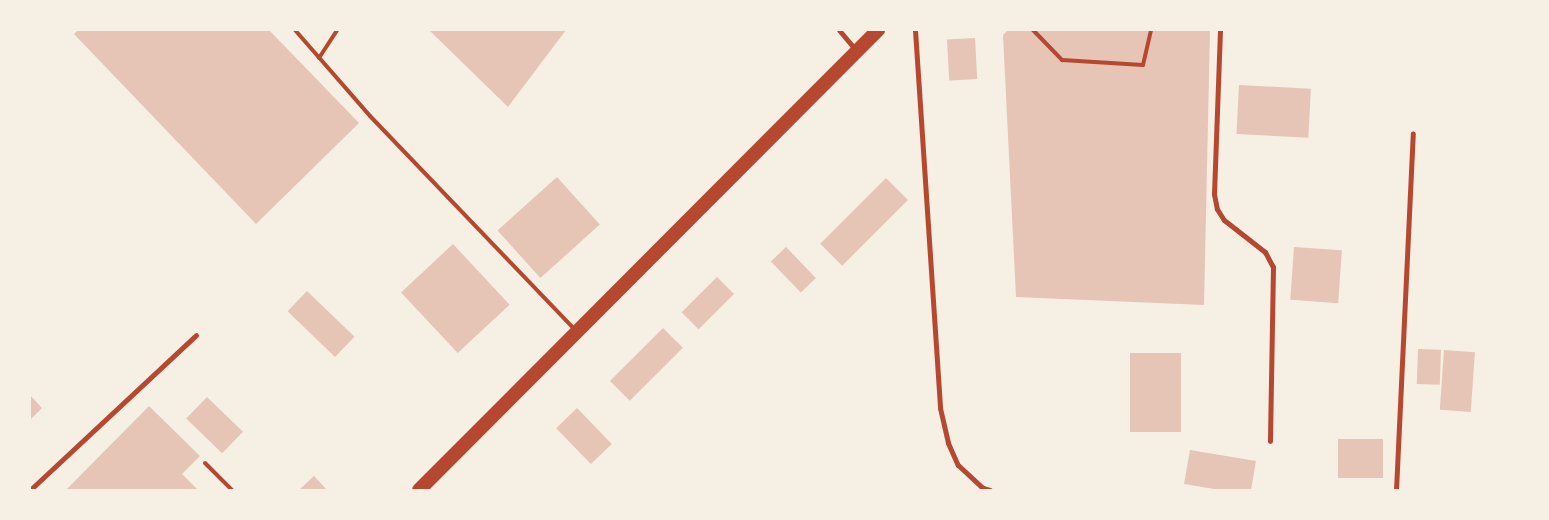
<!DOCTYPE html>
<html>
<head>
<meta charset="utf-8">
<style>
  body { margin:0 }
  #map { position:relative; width:1549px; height:520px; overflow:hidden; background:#f6efe4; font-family:Jost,sans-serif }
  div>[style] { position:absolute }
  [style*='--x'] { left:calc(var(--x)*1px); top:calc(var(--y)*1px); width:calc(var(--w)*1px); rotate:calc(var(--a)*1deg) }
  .building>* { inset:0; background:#e6c5b7; transform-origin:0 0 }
  .service>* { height:4px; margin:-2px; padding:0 2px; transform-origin:2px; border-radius:2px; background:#b5482f }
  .minor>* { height:5px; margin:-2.5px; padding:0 2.5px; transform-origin:2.5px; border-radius:2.5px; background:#b5482f }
  .trunk>* { height:14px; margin:-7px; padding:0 7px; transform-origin:7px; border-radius:7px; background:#b5482f }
  span { translate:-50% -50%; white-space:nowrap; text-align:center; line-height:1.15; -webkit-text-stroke:5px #f6efe4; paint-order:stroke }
  .frame { position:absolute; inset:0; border:31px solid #f6efe4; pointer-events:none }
</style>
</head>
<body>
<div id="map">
  <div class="building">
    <i style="clip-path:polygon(78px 30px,269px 30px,359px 123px,256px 224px,74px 34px)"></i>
    <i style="clip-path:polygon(429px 30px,566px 30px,508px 107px)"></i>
    <i style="clip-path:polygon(1008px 30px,1210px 30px,1204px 305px,1016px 297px,1003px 35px)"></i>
    <i style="left:975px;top:38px;width:41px;height:28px;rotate:87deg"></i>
    <i style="left:1239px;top:85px;width:72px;height:49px;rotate:3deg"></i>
    <i style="left:557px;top:177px;width:64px;height:80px;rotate:48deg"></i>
    <i style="left:886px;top:178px;width:31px;height:93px;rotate:45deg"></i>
    <i style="left:453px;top:244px;width:83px;height:71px;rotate:47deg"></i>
    <i style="left:786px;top:247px;width:43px;height:21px;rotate:46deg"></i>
    <i style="left:1294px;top:247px;width:48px;height:53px;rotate:4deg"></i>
    <i style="left:717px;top:277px;width:24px;height:50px;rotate:45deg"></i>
    <i style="left:307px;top:291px;width:66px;height:28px;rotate:44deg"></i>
    <i style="left:663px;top:328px;width:28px;height:75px;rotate:45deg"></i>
    <i style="left:1418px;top:349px;width:23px;height:35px;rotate:2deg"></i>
    <i style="left:1444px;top:350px;width:31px;height:60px;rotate:4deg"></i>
    <i style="left:1130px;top:353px;width:51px;height:79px"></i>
    <i style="clip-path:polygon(30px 395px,42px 408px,30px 420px)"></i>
    <i style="left:207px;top:397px;width:50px;height:30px;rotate:44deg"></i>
    <i style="clip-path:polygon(149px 406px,200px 456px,182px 474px,198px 490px,66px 490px)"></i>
    <i style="left:577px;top:408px;width:50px;height:29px;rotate:46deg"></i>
    <i style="left:1338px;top:439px;width:45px;height:39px"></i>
    <i style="clip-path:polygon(1190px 450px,1256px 461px,1251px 490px,1220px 490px,1184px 484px)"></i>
    <i style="clip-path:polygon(314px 476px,327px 490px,299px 490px)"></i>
  </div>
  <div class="service">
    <i style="--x:295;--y:30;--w:114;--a:48.9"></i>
    <i style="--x:370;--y:116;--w:296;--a:46.2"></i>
    <i style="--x:1033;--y:30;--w:42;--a:46"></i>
    <i style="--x:1062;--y:60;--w:81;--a:3.5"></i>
    <i style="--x:1143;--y:65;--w:36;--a:-77"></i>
    <i style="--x:319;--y:58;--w:33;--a:-57"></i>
    <i style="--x:205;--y:463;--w:38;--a:45"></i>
  </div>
  <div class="minor">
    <i style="--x:839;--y:30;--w:26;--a:50"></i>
    <i style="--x:915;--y:30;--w:379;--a:86.2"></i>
    <i style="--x:940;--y:408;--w:36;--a:77"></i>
    <i style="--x:948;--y:443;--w:24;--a:66"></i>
    <i style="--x:958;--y:465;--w:34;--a:43"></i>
    <i style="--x:983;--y:488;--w:7;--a:16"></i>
    <i style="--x:1220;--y:30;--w:164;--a:92.1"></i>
    <i style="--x:1214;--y:194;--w:15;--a:79"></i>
    <i style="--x:1217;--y:209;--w:13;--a:58"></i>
    <i style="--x:1224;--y:220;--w:52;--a:38"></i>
    <i style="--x:1265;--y:252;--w:17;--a:62"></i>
    <i style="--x:1273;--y:267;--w:174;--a:91"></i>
    <i style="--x:30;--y:490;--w:227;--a:-43"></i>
    <i style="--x:1396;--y:490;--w:357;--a:-87.3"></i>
  </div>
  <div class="trunk">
    <i style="--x:419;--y:490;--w:650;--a:-45.06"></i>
  </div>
  <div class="frame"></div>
</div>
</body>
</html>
